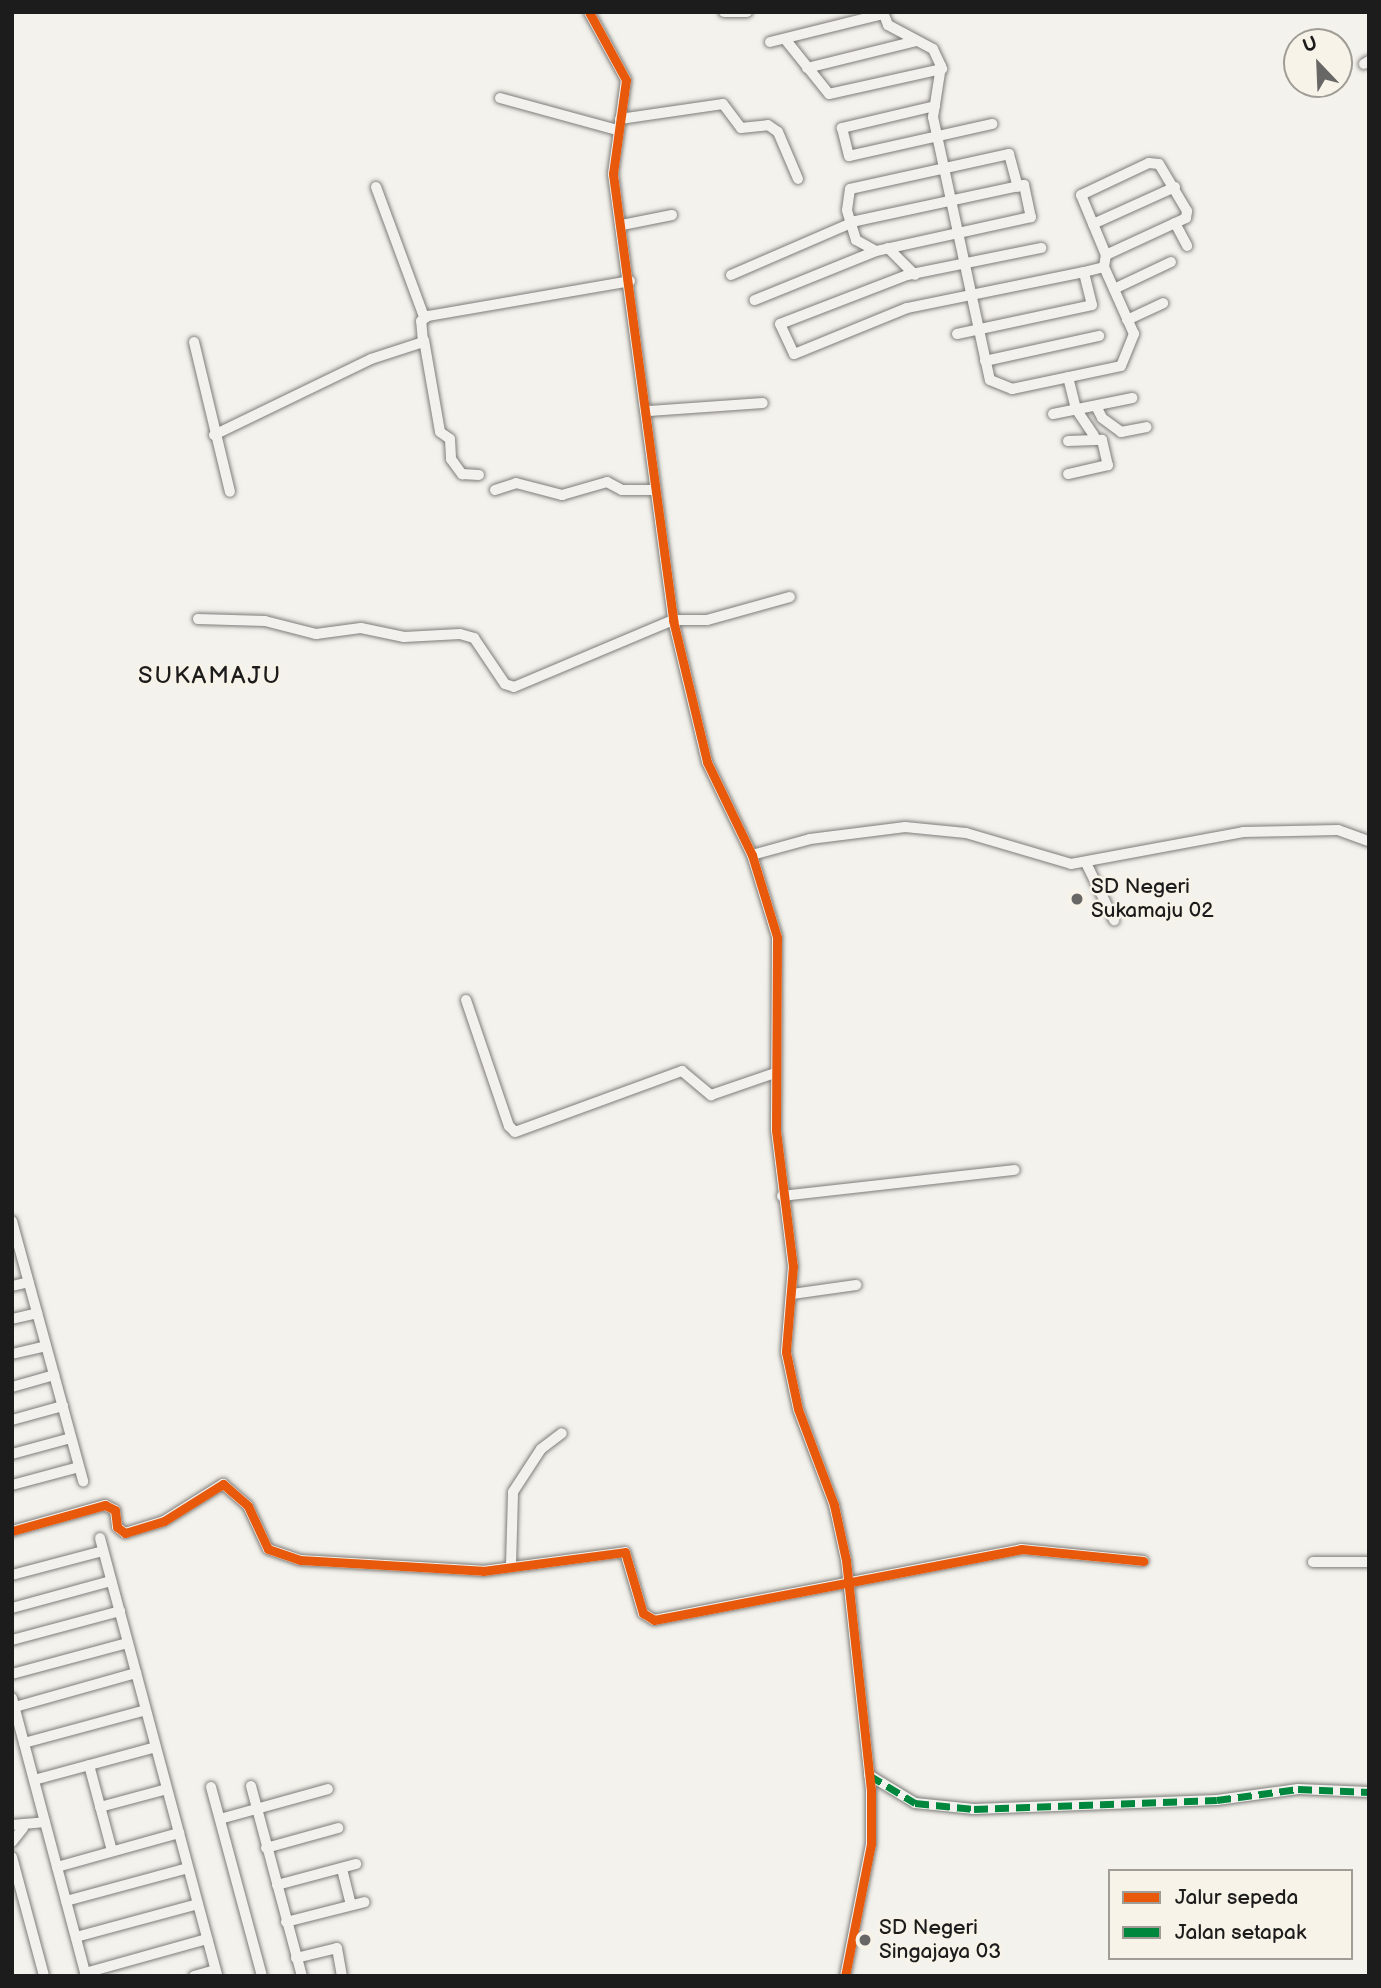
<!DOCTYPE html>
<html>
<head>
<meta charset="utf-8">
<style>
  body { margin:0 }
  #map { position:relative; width:1381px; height:1988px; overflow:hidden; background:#f4f2ec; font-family:"Balsamiq Sans",sans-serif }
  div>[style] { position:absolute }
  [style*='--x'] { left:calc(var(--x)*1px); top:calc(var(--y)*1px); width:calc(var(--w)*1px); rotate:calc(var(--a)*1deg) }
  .roads { filter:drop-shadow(0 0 2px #7d7c7a) drop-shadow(0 0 2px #7d7c7a) }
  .minor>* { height:10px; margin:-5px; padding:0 5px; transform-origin:5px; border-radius:5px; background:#f2f1ed }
  .quiet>* { height:7px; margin-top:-3.5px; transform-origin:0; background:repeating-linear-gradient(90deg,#00873e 0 14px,transparent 0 21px) }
  .cycleway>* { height:9px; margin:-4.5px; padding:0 4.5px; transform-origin:4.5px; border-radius:4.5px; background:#e8590c }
  .dots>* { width:19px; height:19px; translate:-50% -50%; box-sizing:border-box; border:4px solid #f7f3e8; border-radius:50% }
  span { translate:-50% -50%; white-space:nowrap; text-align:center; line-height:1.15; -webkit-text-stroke:5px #f7f3e8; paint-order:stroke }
  .poi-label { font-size:21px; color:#1c1c1c }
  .left { translate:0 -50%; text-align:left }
  .quarter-label { font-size:24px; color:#1c1c1c; letter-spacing:2px }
  .frame { position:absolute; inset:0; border:14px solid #1c1c1c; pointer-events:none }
  .legend { position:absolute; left:1108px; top:1869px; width:245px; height:91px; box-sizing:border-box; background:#f7f3e8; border:2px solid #9f9d96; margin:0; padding:9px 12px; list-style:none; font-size:21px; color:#1c1c1c }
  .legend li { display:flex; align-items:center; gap:14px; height:35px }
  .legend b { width:35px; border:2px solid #9f9d96 }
  .north { position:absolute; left:1283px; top:28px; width:70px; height:70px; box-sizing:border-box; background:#f7f3e8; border:2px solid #9f9d96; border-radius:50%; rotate:337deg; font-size:19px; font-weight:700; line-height:28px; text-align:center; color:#1c1c1c }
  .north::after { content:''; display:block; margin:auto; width:24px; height:32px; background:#686765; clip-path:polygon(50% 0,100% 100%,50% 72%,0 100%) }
</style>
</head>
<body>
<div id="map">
  <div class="roads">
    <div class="minor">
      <i style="--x:589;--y:12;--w:77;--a:61.4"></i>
      <i style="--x:626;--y:80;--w:95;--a:97.9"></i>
      <i style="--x:613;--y:174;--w:450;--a:82.3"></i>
      <i style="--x:673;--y:620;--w:146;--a:76.5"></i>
      <i style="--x:707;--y:762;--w:103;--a:64.2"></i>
      <i style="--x:752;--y:855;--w:86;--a:73"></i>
      <i style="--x:777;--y:937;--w:193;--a:90.3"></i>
      <i style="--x:776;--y:1130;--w:137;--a:82.9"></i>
      <i style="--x:793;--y:1266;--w:86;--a:94.7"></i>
      <i style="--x:786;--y:1352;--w:58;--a:78.1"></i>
      <i style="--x:798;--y:1409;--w:103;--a:69.4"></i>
      <i style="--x:834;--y:1505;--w:56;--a:77.7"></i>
      <i style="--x:846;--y:1560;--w:231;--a:83.8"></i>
      <i style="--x:871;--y:1790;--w:54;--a:90"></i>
      <i style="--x:871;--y:1844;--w:135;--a:101.1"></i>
      <i style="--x:724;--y:12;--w:23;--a:0"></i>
      <i style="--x:883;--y:12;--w:14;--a:69"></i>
      <i style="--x:888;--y:25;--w:51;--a:28.1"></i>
      <i style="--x:933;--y:49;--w:19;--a:65"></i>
      <i style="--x:941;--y:66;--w:52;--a:98.9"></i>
      <i style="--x:933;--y:117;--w:269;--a:77.8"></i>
      <i style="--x:990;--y:380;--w:24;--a:22"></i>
      <i style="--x:1012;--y:389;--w:111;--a:-11.9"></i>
      <i style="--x:1121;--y:366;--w:35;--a:-68"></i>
      <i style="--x:1134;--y:334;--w:73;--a:-114.1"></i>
      <i style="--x:1104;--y:267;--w:21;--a:166"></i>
      <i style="--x:785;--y:39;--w:70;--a:51.3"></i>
      <i style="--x:829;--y:94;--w:116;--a:-12.5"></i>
      <i style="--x:770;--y:42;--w:116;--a:-13.9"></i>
      <i style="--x:1364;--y:64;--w:6;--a:-31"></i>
      <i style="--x:807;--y:68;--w:112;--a:-13.9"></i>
      <i style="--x:500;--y:98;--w:121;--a:15.3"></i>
      <i style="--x:935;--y:106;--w:96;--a:166.7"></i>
      <i style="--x:842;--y:128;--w:29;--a:76"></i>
      <i style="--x:849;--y:156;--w:147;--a:-12.6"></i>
      <i style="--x:620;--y:119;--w:104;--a:-8.3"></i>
      <i style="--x:723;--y:104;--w:30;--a:53"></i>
      <i style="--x:741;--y:128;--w:27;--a:-6"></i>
      <i style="--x:768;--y:125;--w:12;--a:35"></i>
      <i style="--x:778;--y:132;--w:51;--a:66.9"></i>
      <i style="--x:376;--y:187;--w:139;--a:69.7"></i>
      <i style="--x:1175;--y:223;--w:26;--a:62"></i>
      <i style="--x:1093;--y:224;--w:90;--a:-24.3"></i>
      <i style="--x:622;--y:225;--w:51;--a:-11.3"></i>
      <i style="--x:888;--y:248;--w:38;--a:45"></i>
      <i style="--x:876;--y:251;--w:23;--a:-151"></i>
      <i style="--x:856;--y:240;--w:31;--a:-107"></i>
      <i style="--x:847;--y:210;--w:21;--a:-82"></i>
      <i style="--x:850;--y:189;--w:163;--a:-12.4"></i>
      <i style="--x:1009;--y:154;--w:34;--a:75"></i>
      <i style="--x:1104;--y:267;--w:12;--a:-81"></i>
      <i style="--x:1106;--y:255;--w:65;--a:-112.6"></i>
      <i style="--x:1081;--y:195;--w:75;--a:-25.2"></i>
      <i style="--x:1149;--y:163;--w:10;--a:6"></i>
      <i style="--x:1159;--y:164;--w:55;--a:59.2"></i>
      <i style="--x:1187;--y:211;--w:7;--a:98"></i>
      <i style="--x:1186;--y:218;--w:88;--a:155.2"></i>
      <i style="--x:731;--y:275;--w:136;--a:-23.4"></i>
      <i style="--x:856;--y:221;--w:172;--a:-12.1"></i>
      <i style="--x:1024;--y:185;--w:33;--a:78"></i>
      <i style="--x:1031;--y:217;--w:159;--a:167.6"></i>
      <i style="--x:876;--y:251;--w:131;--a:158"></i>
      <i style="--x:1114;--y:289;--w:63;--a:-25.3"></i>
      <i style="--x:1127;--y:320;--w:40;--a:-25"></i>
      <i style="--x:957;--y:334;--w:138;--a:-12.1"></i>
      <i style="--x:1092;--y:305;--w:34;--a:-104"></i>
      <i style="--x:1084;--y:272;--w:181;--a:168.5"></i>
      <i style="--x:907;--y:308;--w:122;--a:157.8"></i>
      <i style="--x:794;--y:354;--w:33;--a:-115"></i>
      <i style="--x:780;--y:324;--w:136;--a:-21.1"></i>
      <i style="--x:907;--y:275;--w:137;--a:-11.4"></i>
      <i style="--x:424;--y:340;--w:93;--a:80.1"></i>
      <i style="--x:440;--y:432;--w:12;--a:35"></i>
      <i style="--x:450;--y:439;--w:20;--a:87"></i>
      <i style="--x:451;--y:459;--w:19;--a:54"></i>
      <i style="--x:462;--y:474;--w:17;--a:3"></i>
      <i style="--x:194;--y:342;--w:154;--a:76.5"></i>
      <i style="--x:985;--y:361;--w:117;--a:-12.4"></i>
      <i style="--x:1068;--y:377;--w:33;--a:76"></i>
      <i style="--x:1076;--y:409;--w:32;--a:56"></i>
      <i style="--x:1096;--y:406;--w:13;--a:63"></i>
      <i style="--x:1102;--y:418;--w:24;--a:36"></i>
      <i style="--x:1121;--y:432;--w:26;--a:-11"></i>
      <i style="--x:649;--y:411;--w:114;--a:-4"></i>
      <i style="--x:1053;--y:414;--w:81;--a:-11.4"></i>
      <i style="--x:214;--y:435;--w:174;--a:-25.8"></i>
      <i style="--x:371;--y:359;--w:55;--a:-18.1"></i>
      <i style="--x:423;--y:342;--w:21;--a:-95"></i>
      <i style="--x:421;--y:321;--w:9;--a:-36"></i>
      <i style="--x:428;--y:316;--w:205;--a:-9.8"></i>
      <i style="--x:1068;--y:441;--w:34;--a:-2"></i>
      <i style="--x:1102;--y:440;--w:26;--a:77"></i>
      <i style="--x:1108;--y:465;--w:41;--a:167.3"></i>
      <i style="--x:495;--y:490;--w:22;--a:-18"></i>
      <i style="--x:516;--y:483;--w:48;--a:14.6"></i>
      <i style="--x:562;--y:495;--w:47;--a:-16.1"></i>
      <i style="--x:607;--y:482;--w:17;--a:28"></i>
      <i style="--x:622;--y:490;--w:30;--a:0"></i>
      <i style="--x:198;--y:619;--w:67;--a:1.7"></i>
      <i style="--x:265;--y:621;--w:53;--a:14.3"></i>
      <i style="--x:316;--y:634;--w:45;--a:-7.6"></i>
      <i style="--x:361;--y:628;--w:44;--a:11.8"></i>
      <i style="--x:404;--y:637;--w:56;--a:-3.1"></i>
      <i style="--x:460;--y:634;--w:15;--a:16"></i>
      <i style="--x:474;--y:638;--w:55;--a:56"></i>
      <i style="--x:505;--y:684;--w:9;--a:18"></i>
      <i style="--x:514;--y:687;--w:173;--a:-22.8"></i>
      <i style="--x:673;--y:620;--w:34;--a:0"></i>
      <i style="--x:707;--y:620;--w:86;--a:-15.5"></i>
      <i style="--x:752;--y:855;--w:60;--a:-15.4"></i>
      <i style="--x:810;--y:839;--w:96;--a:-7.2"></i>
      <i style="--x:905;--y:827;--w:61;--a:5.6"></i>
      <i style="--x:966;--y:833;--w:109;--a:16.4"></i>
      <i style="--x:1071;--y:864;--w:175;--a:-10.5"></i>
      <i style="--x:1243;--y:832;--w:95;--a:-1.2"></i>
      <i style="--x:1338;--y:830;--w:33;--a:20"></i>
      <i style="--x:1086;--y:863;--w:64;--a:63.8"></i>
      <i style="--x:466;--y:1000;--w:133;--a:71.2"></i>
      <i style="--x:509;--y:1126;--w:8;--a:45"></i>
      <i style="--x:515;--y:1132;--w:178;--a:-20.1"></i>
      <i style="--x:682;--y:1071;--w:38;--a:40"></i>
      <i style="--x:711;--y:1095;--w:68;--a:-19"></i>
      <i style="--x:782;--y:1196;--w:234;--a:-6.4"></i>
      <i style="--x:12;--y:1221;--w:270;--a:74.7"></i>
      <i style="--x:12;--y:1286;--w:17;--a:-13"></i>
      <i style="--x:792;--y:1294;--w:65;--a:-8"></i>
      <i style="--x:12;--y:1319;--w:26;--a:-13"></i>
      <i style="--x:12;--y:1354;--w:35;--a:-13"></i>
      <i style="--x:12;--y:1387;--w:44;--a:-15.9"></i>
      <i style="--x:12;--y:1420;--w:53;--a:-15.4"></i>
      <i style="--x:12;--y:1454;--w:61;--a:-15.2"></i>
      <i style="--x:12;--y:1485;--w:69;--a:-15"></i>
      <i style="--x:12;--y:1531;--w:97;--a:-15.6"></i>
      <i style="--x:105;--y:1505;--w:11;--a:27"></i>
      <i style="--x:115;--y:1510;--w:17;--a:83"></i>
      <i style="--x:117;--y:1527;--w:10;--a:37"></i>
      <i style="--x:125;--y:1533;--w:41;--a:-17.1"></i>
      <i style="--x:164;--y:1521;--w:70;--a:-32.1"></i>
      <i style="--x:223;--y:1484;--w:33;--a:41"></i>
      <i style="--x:248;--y:1506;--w:47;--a:65.1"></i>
      <i style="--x:268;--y:1549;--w:34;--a:19"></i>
      <i style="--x:300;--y:1560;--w:183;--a:3.4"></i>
      <i style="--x:483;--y:1571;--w:143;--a:-7.6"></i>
      <i style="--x:625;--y:1552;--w:64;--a:73.6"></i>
      <i style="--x:643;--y:1613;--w:13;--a:32"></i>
      <i style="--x:654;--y:1620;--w:374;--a:-10.9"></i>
      <i style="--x:1021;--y:1549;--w:123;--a:5.6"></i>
      <i style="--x:100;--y:1538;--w:453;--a:75"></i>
      <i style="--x:1313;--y:1562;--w:56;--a:0"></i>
      <i style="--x:511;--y:1565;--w:73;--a:-88.4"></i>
      <i style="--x:513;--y:1492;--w:51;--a:-56.9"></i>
      <i style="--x:541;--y:1449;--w:26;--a:-37"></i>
      <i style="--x:12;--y:1575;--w:94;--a:-14.8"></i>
      <i style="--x:12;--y:1608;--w:103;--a:-15.3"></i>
      <i style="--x:12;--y:1640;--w:112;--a:-15"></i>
      <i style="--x:12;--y:1674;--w:120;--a:-15"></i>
      <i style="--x:12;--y:1698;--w:288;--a:75.1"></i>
      <i style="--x:15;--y:1707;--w:126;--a:-15.7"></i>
      <i style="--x:24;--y:1743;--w:126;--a:-15.1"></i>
      <i style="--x:89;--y:1765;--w:89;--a:75"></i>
      <i style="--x:869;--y:1775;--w:54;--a:31.3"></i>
      <i style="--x:915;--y:1803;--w:59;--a:5.8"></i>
      <i style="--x:974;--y:1809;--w:243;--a:-2.1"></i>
      <i style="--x:1217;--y:1800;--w:82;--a:-7.7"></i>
      <i style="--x:1298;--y:1789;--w:71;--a:2.4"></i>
      <i style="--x:34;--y:1780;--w:126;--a:-15.1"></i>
      <i style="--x:251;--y:1786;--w:197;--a:75"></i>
      <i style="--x:211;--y:1787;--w:196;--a:74.9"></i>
      <i style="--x:100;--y:1807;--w:69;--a:-15"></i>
      <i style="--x:220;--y:1819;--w:112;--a:-15.5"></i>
      <i style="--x:12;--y:1825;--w:33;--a:-5"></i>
      <i style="--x:12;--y:1842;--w:18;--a:-52"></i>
      <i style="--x:266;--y:1848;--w:75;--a:-15.5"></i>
      <i style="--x:12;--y:1857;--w:123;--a:74.9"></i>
      <i style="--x:57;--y:1867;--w:127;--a:-15.6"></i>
      <i style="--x:342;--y:1869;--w:37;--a:76"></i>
      <i style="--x:277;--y:1885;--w:82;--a:-14.9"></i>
      <i style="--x:66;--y:1901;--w:126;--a:-15.1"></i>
      <i style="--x:286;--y:1922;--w:81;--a:-14.2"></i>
      <i style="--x:76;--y:1937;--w:126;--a:-15.1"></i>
      <i style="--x:296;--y:1958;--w:42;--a:-13.7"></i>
      <i style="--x:337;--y:1948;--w:28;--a:80"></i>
      <i style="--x:85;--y:1973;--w:127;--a:-15.6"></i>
      <i style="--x:194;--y:1976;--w:22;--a:-16"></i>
    </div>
  </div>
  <div class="quiet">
    <i style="--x:869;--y:1775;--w:54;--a:31.3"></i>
    <i style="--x:915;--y:1803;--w:59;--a:5.8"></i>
    <i style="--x:974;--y:1809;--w:243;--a:-2.1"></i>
    <i style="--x:1217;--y:1800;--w:82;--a:-7.7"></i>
    <i style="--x:1298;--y:1789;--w:71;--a:2.4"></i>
  </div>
  <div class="cycleway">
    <i style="--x:589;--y:12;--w:77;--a:61.4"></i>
    <i style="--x:626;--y:80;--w:95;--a:97.9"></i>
    <i style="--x:613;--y:174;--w:450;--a:82.3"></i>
    <i style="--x:673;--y:620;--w:146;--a:76.5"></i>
    <i style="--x:707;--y:762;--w:103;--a:64.2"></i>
    <i style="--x:752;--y:855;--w:86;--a:73"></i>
    <i style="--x:777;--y:937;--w:193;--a:90.3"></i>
    <i style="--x:776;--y:1130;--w:137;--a:82.9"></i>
    <i style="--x:793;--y:1266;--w:86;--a:94.7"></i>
    <i style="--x:786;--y:1352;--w:58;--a:78.1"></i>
    <i style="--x:798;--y:1409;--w:103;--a:69.4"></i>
    <i style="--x:834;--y:1505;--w:56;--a:77.7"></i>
    <i style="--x:846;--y:1560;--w:231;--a:83.8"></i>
    <i style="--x:871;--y:1790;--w:54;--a:90"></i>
    <i style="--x:871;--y:1844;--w:135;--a:101.1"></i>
    <i style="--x:12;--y:1531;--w:97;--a:-15.6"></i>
    <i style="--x:105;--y:1505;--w:11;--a:27"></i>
    <i style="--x:115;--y:1510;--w:17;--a:83"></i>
    <i style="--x:117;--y:1527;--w:10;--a:37"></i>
    <i style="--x:125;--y:1533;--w:41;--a:-17.1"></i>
    <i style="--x:164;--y:1521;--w:70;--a:-32.1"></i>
    <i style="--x:223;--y:1484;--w:33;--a:41"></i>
    <i style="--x:248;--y:1506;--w:47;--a:65.1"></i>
    <i style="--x:268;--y:1549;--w:34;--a:19"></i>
    <i style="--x:300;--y:1560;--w:183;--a:3.4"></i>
    <i style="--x:483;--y:1571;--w:143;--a:-7.6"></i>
    <i style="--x:625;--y:1552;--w:64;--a:73.6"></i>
    <i style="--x:643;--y:1613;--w:13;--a:32"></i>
    <i style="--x:654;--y:1620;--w:374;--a:-10.9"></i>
    <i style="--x:1021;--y:1549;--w:123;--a:5.6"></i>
  </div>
  <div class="dots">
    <i style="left:1077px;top:899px;background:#686765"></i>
    <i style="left:865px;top:1940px;background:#686765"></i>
  </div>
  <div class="poi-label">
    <span class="left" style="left:1091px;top:899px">SD Negeri<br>Sukamaju 02</span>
    <span class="left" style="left:879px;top:1940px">SD Negeri<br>Singajaya 03</span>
  </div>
  <div class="quarter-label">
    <span style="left:210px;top:676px">SUKAMAJU</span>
  </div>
  <div class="frame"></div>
  <ul class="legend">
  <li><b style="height:9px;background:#e8590c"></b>Jalur sepeda</li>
  <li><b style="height:9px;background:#00873e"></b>Jalan setapak</li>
  </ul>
  <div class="north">U</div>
</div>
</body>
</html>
